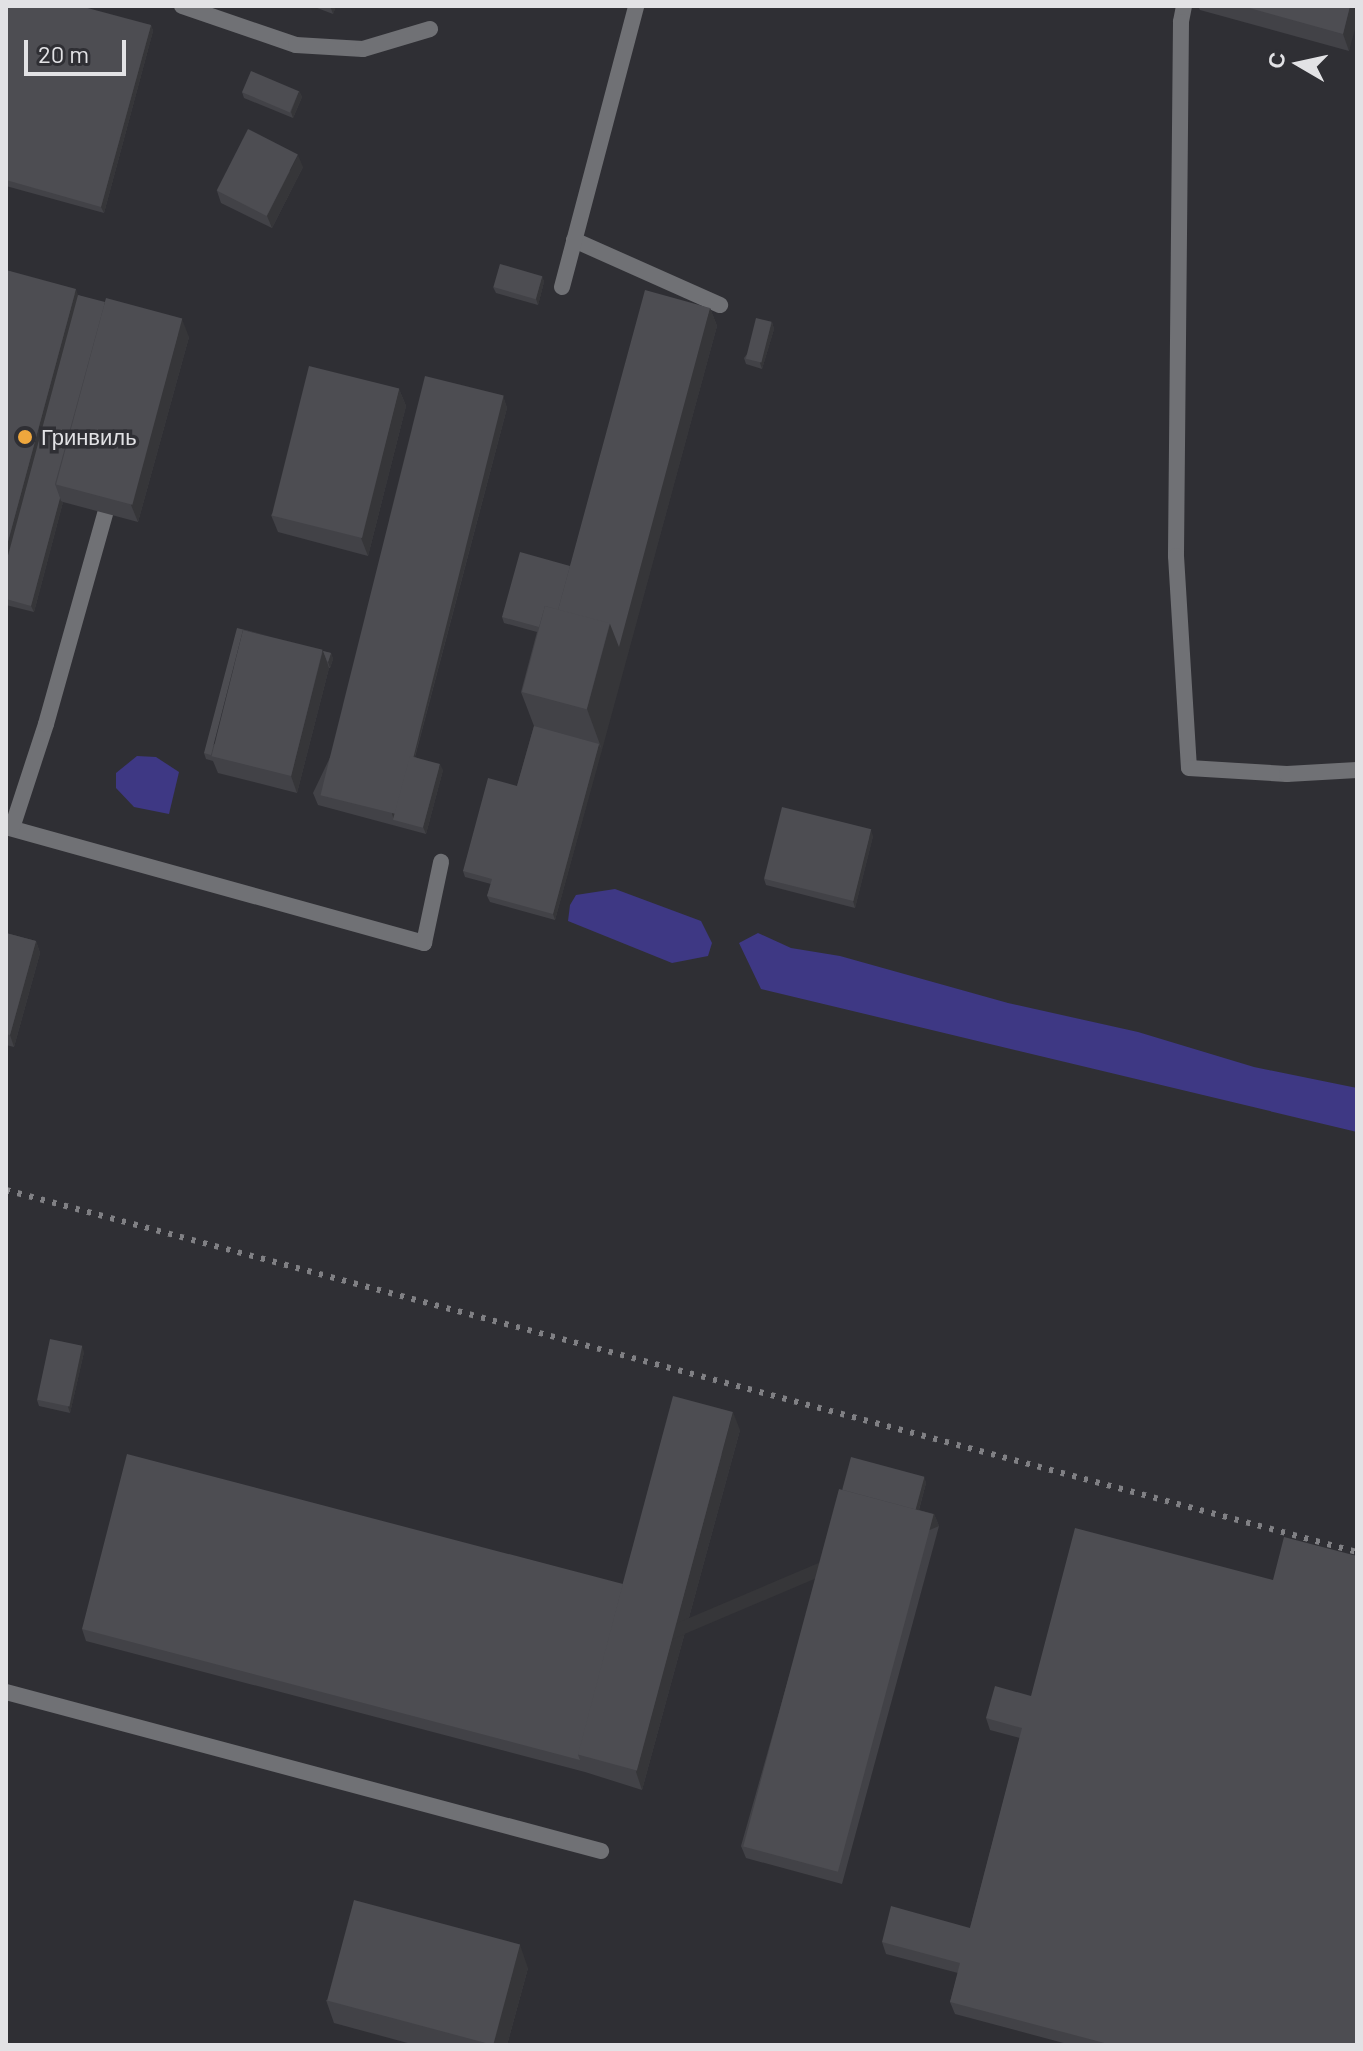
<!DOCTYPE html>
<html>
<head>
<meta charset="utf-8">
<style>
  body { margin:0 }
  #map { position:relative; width:1363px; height:2051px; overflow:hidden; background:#2f2f34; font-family:Barlow,sans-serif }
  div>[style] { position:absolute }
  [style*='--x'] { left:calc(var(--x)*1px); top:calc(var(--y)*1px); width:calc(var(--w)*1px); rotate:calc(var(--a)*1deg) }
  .green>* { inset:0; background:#3e3884 }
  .service>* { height:16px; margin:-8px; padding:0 8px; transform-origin:8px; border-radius:8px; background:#707175 }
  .rail>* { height:6px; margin-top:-3px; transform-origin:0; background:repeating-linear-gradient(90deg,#808084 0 4px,transparent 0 12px) }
  .wall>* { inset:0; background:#424247 }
  .shaded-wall>* { inset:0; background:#363639; transform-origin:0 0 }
  .building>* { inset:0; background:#4d4d52; transform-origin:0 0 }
  .dots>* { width:22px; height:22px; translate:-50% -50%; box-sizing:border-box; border:4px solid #2f2f34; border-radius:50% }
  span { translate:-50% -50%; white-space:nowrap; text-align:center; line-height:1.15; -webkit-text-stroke:7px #2f2f34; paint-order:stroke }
  .poi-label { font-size:22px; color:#e2e2e5 }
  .left { translate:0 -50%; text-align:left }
  .frame { position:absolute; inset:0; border:8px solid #e2e2e5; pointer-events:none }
  .north { position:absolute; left:1259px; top:24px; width:80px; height:80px; -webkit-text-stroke:6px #2f2f34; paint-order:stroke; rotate:279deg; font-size:22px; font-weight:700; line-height:32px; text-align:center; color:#e2e2e5 }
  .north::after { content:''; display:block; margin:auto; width:28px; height:36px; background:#e2e2e5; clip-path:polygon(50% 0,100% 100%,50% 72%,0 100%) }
  .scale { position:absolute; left:24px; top:40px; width:102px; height:36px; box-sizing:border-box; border:4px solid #e2e2e5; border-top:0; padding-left:10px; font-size:24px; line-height:28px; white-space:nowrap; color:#e2e2e5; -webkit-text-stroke:6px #2f2f34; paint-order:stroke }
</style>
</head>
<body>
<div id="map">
  <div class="green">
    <i style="clip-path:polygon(137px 756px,156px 757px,179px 772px,169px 814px,134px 807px,116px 788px,116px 773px)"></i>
    <i style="clip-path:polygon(615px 889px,701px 921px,712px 943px,708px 956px,672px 963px,568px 921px,570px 905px,576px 895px)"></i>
    <i style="clip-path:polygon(758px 933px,791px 948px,840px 956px,1008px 1003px,1138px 1032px,1254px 1067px,1357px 1088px,1357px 1132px,761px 989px,739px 943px)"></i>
  </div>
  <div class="service">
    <i style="--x:182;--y:6;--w:120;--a:18.9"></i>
    <i style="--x:296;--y:45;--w:67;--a:3.4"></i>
    <i style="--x:363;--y:49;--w:70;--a:-16.6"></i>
    <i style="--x:1184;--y:6;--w:16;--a:101"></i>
    <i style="--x:1181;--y:22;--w:534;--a:90.54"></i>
    <i style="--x:1176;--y:556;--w:212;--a:86.5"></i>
    <i style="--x:1189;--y:768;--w:98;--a:3.5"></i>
    <i style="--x:1287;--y:774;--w:70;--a:-3.3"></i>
    <i style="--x:574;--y:240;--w:160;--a:24"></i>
    <i style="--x:562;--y:287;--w:291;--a:-75.2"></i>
    <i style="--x:6;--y:827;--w:434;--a:15.5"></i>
    <i style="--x:424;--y:943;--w:83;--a:-78.1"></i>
    <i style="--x:12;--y:828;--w:109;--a:-71.9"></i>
    <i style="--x:46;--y:724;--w:241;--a:-74.3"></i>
    <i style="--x:6;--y:1692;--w:616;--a:14.96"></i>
  </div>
  <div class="rail">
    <i style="--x:6;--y:1190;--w:1399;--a:15"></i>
  </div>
  <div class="wall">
    <i style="clip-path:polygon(6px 6px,151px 25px,153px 31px,104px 213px,6px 186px)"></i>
    <i style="clip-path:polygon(312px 6px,336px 6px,333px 14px)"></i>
    <i style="clip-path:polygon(1198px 6px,1357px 6px,1349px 51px,1200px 10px)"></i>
    <i style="clip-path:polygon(299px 91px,302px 97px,293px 118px,244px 98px,242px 92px)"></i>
    <i style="clip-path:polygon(303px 167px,272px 228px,221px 203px,217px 191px)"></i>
    <i style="clip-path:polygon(6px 270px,78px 295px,189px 337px,138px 522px,63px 502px,34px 612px,6px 605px)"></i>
    <i style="clip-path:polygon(542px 276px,544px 282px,538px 305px,496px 293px,493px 287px)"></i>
    <i style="clip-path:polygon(710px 308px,717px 326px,555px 920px,490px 902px,487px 896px,491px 884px,465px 877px,463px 871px,517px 786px,534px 726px,521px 692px,537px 632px,504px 623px,502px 617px,570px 566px)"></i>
    <i style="clip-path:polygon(772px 322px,774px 329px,762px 369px,746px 364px,744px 358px)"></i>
    <i style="clip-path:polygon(399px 389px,406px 406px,368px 556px,278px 532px,271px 515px)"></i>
    <i style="clip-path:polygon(503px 396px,507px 408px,415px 757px,443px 770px,426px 834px,318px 805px,313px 793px)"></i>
    <i style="clip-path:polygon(323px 651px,331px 653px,333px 659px,330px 668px,329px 668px,297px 793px,218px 773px,213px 761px,206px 759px,204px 753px)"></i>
    <i style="clip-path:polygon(873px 836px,855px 908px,766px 885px,764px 879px)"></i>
    <i style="clip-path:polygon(6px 933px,36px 941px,40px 953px,14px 1047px,6px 1045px)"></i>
    <i style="clip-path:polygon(84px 1352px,70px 1413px,39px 1406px,37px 1400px)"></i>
    <i style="clip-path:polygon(740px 1430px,642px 1790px,585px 1772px,86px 1641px,82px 1629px,623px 1584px)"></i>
    <i style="clip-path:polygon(924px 1477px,926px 1483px,919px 1510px,934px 1514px,939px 1526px,842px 1884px,746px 1858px,741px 1846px,842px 1490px)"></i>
    <i style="clip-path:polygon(1031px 1696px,1357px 2045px,1071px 2045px,955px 2014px,950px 2002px,958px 1973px,886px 1954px,882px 1942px,970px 1928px,1020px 1738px,990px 1730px,986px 1718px)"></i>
    <i style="clip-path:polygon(528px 1968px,507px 2045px,415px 2045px,334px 2023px,326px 2000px)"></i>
  </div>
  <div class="shaded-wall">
    <i style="clip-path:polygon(330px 6px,336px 6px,333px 14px)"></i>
    <i style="clip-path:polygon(1350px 6px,1357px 6px,1357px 22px,1349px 51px,1343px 34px)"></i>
    <i style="clip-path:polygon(151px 25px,153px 31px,104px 213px,101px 207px)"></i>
    <i style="clip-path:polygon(299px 91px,302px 97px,293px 118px,291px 112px)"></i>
    <i style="clip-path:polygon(298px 155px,303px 167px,272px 228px,267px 216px)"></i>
    <i style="clip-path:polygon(542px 276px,544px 282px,538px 305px,536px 299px)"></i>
    <i style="clip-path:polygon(76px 289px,80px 301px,6px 572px,6px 549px)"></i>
    <i style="clip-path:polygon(710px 308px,717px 326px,602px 750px,587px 709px,610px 624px)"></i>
    <i style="clip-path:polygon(182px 319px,189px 337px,138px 522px,131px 505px)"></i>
    <i style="clip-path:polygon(772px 322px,774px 329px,762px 369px,760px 363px)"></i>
    <i style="clip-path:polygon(399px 389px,406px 406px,368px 556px,361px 538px)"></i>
    <i style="clip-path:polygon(503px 396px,507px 408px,398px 820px,394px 820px,392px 814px)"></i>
    <i style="clip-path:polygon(60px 498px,61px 501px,63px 502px,34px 612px,31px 606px)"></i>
    <i style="clip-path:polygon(323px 650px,329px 668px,297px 793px,291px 776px)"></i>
    <i style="clip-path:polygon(331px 653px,333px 659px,330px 668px,328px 662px)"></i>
    <i style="clip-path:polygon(599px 744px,602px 750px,555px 920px,553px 914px)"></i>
    <i style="clip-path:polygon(440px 764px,443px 770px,426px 834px,423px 827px)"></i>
    <i style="clip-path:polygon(871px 830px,873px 836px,855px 908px,853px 901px)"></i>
    <i style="clip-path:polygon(36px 941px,40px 953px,14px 1047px,10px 1035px)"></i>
    <i style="clip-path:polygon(82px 1346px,84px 1352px,70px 1413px,68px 1407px)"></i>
    <i style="clip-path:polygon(733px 1412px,740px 1430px,642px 1790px,636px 1772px)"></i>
    <i style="clip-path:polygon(924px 1477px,926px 1483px,916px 1520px,914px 1514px)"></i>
    <i style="left:934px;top:1514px;width:13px;height:371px;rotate:67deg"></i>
    <i style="clip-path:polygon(520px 1945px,528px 1968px,507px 2045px,492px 2045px)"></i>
  </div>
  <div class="building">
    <i style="clip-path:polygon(6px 6px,80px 6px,151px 25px,101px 207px,6px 180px)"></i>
    <i style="clip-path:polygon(1242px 6px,1350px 6px,1343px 34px)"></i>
    <i style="left:251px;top:71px;width:52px;height:23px;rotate:23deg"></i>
    <i style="left:248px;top:129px;width:56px;height:69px;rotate:27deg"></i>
    <i style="left:500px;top:264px;width:44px;height:24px;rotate:16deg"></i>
    <i style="clip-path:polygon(6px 270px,76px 289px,6px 549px)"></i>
    <i style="clip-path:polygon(645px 290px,710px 308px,619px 647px,610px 624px,558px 610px)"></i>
    <i style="clip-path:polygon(78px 295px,105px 302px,55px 484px,60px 498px,31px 606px,6px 599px,6px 563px)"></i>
    <i style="left:106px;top:298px;width:79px;height:193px;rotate:15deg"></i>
    <i style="left:756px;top:318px;width:16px;height:42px;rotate:14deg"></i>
    <i style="left:309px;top:366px;width:93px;height:154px;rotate:14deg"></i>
    <i style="left:425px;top:376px;width:81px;height:432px;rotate:14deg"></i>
    <i style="clip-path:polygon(520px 552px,570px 566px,558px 610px,545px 606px,539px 627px,502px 617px)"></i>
    <i style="left:545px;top:606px;width:67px;height:89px;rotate:15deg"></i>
    <i style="clip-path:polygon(237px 628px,273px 637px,243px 630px,211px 755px,204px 753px)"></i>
    <i style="left:243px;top:630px;width:82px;height:130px;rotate:14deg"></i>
    <i style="clip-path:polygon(323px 651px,331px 653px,328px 662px,327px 661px)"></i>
    <i style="clip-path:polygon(534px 726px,599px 744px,553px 914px,487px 896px,492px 879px,463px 871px,488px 778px,517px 786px)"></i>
    <i style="left:410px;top:756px;width:31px;height:66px;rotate:15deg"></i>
    <i style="left:782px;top:807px;width:92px;height:74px;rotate:14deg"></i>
    <i style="clip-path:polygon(6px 933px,36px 941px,10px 1035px,6px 1034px)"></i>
    <i style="left:50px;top:1339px;width:33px;height:62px;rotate:12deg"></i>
    <i style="left:673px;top:1396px;width:62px;height:371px;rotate:15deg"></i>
    <i style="clip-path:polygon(127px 1454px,623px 1584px,578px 1755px,580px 1760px,82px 1629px)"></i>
    <i style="left:851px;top:1457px;width:76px;height:34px;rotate:15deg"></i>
    <i style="left:839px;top:1489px;width:98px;height:370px;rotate:15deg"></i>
    <i style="clip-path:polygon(1075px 1528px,1273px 1580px,1284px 1537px,1357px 1556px,1357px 2045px,1112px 2045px,950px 2002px,960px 1963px,882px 1942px,891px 1906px,970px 1928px,1022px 1728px,986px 1718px,995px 1686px,1031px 1696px)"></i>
    <i style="left:354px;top:1900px;width:172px;height:104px;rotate:15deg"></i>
  </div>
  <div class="dots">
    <i style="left:25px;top:437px;background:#efa73d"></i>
  </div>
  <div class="poi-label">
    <span class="left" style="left:41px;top:437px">Гринвиль</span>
  </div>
  <div class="frame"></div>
  <div class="north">С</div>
  <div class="scale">20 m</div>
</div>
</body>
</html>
